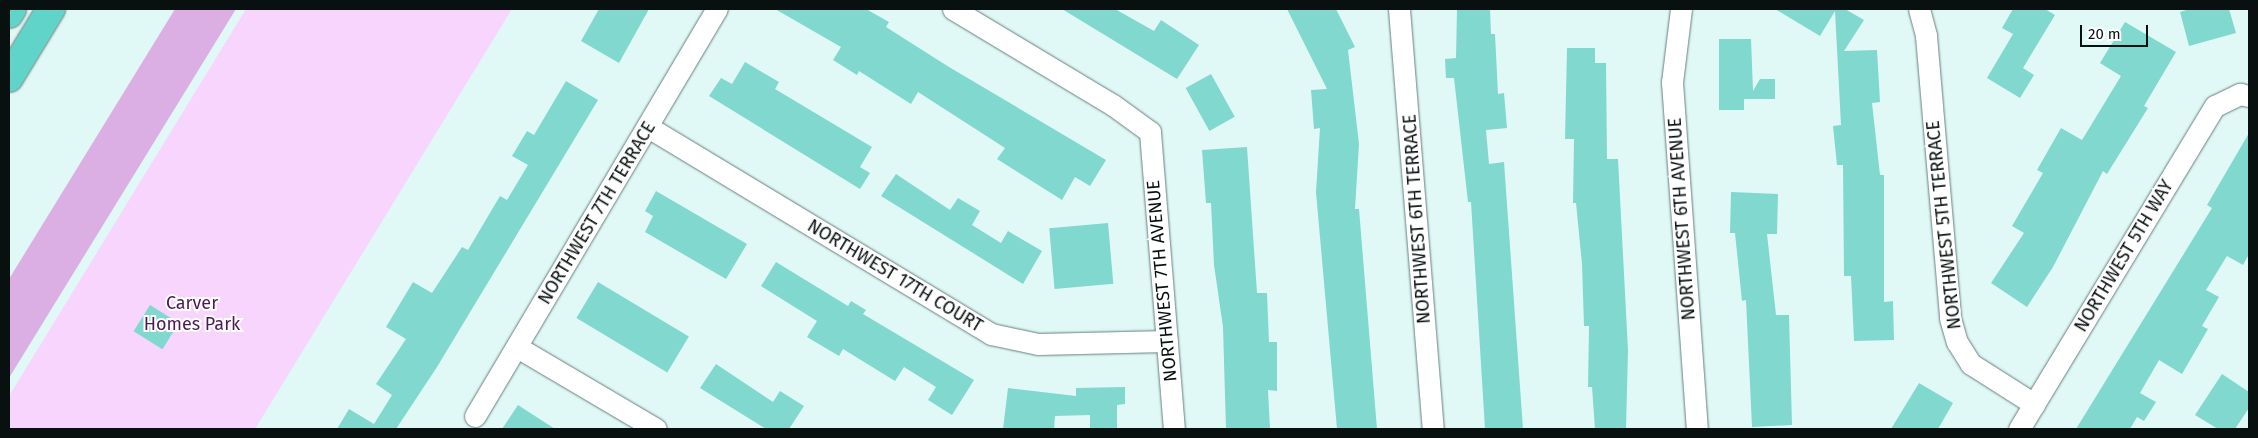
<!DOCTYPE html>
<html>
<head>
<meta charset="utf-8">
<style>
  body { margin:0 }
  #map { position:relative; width:2258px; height:438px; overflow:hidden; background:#e0f9f6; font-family:"Fira Sans",sans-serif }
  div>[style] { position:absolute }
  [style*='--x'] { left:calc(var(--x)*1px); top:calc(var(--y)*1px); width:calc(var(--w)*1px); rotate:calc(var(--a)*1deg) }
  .green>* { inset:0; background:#f7d5fd }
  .water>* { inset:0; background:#dbafe3 }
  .building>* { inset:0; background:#80d8ce; transform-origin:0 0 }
  .roads { filter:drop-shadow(0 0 1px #687f7c) drop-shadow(0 0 1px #687f7c) }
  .minor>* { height:21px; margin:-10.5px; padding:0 10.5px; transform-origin:10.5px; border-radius:10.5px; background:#fff }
  .motorway>* { height:28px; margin:-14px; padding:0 14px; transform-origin:14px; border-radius:14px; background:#61d4c9 }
  span { translate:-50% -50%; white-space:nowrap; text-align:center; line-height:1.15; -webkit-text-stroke:4px #fff; paint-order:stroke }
  .street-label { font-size:18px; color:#081110 }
  .park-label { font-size:18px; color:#4d1857 }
  .frame { position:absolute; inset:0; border:10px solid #081110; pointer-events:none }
  .scale { position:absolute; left:2080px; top:25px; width:68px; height:22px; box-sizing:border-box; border:2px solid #081110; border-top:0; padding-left:6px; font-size:15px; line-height:18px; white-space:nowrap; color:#081110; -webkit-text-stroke:4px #fff; paint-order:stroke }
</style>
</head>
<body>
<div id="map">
  <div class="green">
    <i style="clip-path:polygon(246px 9px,512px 9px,255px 429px,9px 429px,9px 396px)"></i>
  </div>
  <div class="water">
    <i style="clip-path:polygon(175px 9px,236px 9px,9px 378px,9px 279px)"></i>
  </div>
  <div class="building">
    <i style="clip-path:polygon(599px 9px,649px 9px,619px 63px,581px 41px)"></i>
    <i style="clip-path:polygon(775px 9px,866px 9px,889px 22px,886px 27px,949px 67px,1106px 160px,1090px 186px,1075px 177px,1062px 200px,997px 159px,1005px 148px,918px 92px,911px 104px,859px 71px,857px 75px,833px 60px,841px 47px)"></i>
    <i style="clip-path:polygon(1062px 9px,1115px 9px,1154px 31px,1161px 20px,1199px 45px,1177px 79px)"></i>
    <i style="clip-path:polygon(1287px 9px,1336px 9px,1355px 47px,1348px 50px,1359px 144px,1355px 209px,1359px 209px,1377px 429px,1337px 429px,1316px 192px,1320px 128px,1314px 129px,1311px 90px,1327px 89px)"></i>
    <i style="clip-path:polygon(1457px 9px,1490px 9px,1491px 34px,1495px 34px,1498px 94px,1504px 93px,1507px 128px,1486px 130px,1489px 164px,1504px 162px,1523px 429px,1485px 429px,1471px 202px,1468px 202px,1454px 78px,1446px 78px,1445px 59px,1456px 58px)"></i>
    <i style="clip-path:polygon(1775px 9px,1845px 9px,1864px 20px,1844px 51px,1877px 50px,1880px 102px,1872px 103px,1880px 175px,1884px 175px,1884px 302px,1893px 301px,1894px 340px,1854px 341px,1851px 276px,1844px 276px,1843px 165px,1837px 165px,1833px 126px,1841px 125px,1835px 11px,1820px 36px)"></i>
    <i style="clip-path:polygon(2013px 9px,2045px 9px,2055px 15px,2023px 68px,2034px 75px,2020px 98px,1987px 78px,2013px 34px,2002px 28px)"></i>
    <i style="clip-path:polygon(2190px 9px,2229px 9px,2236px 33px,2189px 46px,2180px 12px)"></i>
    <i style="clip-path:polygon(2125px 22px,2176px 52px,2144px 106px,2148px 108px,2107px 174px,2103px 171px,2053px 267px,2027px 307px,1991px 283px,2024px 233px,2012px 226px,2043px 173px,2037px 170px,2061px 128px,2082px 140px,2121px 76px,2100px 63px)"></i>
    <i style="clip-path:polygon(1719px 39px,1751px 39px,1753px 91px,1760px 79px,1775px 79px,1775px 99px,1744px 99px,1744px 110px,1719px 110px)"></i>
    <i style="clip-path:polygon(1567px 48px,1595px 48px,1595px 63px,1606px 63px,1607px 159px,1618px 159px,1628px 350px,1626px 429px,1595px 429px,1592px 387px,1588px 387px,1589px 326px,1584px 326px,1582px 264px,1576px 203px,1573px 203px,1574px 139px,1565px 139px)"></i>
    <i style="clip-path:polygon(745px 62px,779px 82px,775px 89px,872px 147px,860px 167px,870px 173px,860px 189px,709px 96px,721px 78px,732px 84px)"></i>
    <i style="left:1211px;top:74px;width:49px;height:29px;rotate:61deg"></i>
    <i style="clip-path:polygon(566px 81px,598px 100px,437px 367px,396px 429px,337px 429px,349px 409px,374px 424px,392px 395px,376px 384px,406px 339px,386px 327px,413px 282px,432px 293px,462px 247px,468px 250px,500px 196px,507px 200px,528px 165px,512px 156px,527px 131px,534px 135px)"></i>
    <i style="clip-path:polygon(2249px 133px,2249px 254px,2243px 265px,2227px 256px,2206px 290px,2219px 297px,2202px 326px,2208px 329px,2182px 374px,2159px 360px,2140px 393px,2156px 402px,2144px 421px,2137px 417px,2130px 429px,2076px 429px,2212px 208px,2207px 205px)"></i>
    <i style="clip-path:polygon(1247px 147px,1257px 293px,1267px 293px,1269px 342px,1277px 342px,1277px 391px,1268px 390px,1270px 429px,1226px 429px,1223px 327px,1214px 265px,1211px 203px,1206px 203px,1202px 150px)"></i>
    <i style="clip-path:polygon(896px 174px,950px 210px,958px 198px,980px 211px,972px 225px,1001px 243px,1008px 231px,1042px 251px,1023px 284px,881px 196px)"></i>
    <i style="clip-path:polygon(656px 191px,747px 244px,726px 279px,645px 232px,653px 216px,645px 211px)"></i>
    <i style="clip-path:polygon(1731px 192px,1778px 194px,1777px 234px,1767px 234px,1776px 315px,1789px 315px,1792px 425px,1752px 427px,1746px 300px,1742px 301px,1735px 233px,1730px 233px)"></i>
    <i style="left:1108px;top:223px;width:61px;height:59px;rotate:85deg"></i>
    <i style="clip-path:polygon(776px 262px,848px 306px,851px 301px,866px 310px,863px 314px,974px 380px,952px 415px,928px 400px,936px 387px,904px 367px,895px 381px,843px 349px,839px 356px,807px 337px,817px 321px,761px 286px)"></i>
    <i style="left:598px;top:282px;width:106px;height:42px;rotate:31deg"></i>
    <i style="left:150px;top:305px;width:34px;height:31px;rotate:32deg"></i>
    <i style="clip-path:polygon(716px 364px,773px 402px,780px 391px,804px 406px,789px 429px,766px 429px,700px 388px)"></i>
    <i style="clip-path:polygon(2222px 374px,2249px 392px,2249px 408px,2235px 429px,2218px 429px,2195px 415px)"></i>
    <i style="clip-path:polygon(1919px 383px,1953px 403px,1938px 429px,1891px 429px)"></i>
    <i style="clip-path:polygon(1125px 387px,1125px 404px,1117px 405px,1117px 429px,1090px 429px,1090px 415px,1055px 416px,1054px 429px,1003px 429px,1008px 388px,1076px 396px,1076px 388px)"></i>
    <i style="clip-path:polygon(518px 405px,555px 429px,502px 429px)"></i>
  </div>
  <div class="roads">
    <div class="minor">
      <i style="--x:953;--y:9;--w:187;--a:31"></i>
      <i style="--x:1113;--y:105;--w:46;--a:36.1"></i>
      <i style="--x:1150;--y:132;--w:298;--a:85.4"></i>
      <i style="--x:1399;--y:9;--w:421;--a:85.4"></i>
      <i style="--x:1681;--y:9;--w:74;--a:97"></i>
      <i style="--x:1672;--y:82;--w:348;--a:85.9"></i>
      <i style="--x:1919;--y:9;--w:28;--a:75"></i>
      <i style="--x:1926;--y:36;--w:283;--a:85.1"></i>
      <i style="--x:1950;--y:318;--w:25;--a:74"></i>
      <i style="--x:1957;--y:342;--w:26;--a:58"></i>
      <i style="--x:1971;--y:364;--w:75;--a:32.4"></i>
      <i style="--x:648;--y:127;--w:401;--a:31.1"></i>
      <i style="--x:991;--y:334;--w:48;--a:12"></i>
      <i style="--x:1038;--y:344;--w:129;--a:-1.3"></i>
      <i style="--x:517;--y:347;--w:161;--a:30.5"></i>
      <i style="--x:475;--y:416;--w:474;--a:-59.3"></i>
      <i style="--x:2019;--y:429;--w:378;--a:-58.8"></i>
      <i style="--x:2215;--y:106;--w:28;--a:-26"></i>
      <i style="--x:2240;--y:94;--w:9;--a:13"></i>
    </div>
    <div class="motorway">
      <i style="--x:9;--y:14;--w:6;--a:-59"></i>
      <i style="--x:9;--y:78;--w:81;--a:-58.7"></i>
    </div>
  </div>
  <div class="street-label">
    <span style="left:597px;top:213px;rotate:-59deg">NORTHWEST 7TH TERRACE</span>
    <span style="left:1417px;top:219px;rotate:-94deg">NORTHWEST 6TH TERRACE</span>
    <span style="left:1682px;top:219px;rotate:-94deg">NORTHWEST 6TH AVENUE</span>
    <span style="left:1944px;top:225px;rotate:-96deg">NORTHWEST 5TH TERRACE</span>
    <span style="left:2124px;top:256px;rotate:-59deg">NORTHWEST 5TH WAY</span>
    <span style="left:895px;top:276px;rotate:31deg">NORTHWEST 17TH COURT</span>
    <span style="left:1162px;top:281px;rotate:-95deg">NORTHWEST 7TH AVENUE</span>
  </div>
  <div class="park-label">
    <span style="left:192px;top:314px">Carver<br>Homes Park</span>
  </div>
  <div class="frame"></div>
  <div class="scale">20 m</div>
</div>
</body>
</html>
